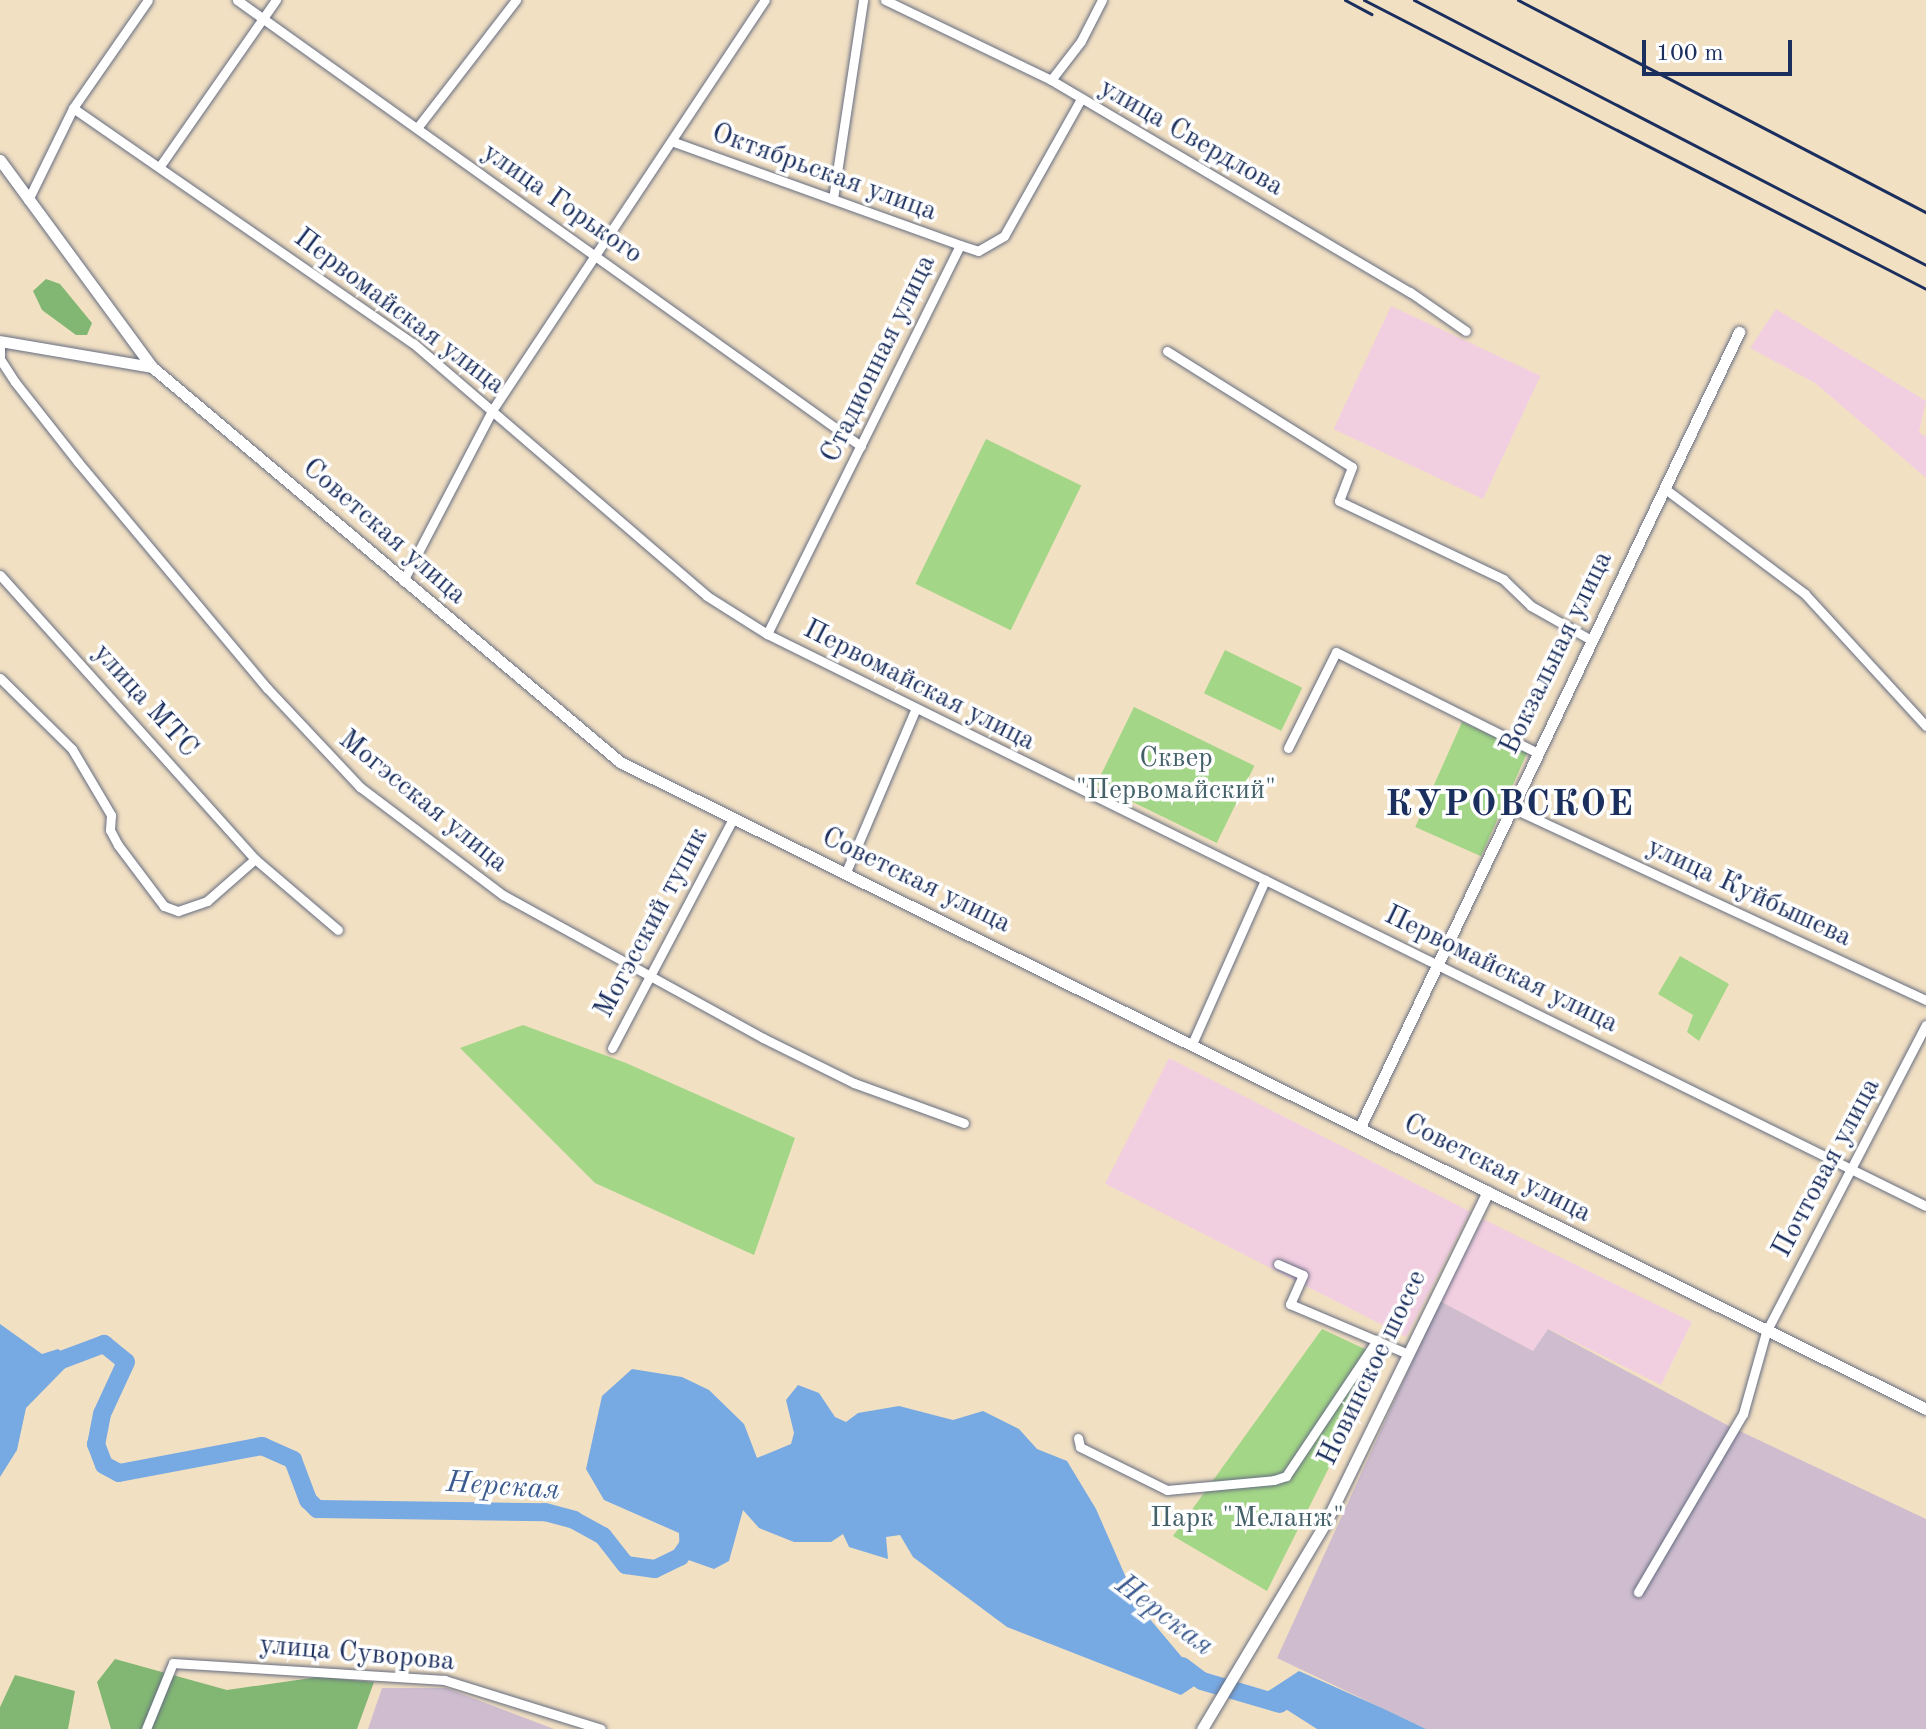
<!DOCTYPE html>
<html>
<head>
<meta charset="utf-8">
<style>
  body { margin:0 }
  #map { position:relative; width:1926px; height:1729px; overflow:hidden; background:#f2e0c3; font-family:"Old Standard TT",serif }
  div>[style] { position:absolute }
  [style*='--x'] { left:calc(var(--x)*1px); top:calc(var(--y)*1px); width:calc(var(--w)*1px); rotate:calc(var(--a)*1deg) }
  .built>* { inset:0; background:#f2cfe0; transform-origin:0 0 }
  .industrial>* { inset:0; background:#cfbdcf }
  .green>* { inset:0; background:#a3d686; transform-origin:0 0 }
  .forest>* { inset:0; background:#82b773 }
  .water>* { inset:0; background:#77a9e3 }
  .river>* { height:18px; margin:-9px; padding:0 9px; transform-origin:9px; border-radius:9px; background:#77a9e3 }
  .roads { filter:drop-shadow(0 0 2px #666d81) drop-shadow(0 0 2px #666d81) }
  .minor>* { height:9px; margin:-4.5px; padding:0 4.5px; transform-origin:4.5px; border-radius:4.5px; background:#fff }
  .tertiary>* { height:11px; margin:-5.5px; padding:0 5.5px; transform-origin:5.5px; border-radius:5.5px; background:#fff }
  .rail>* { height:3px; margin:-1.5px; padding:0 1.5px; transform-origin:1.5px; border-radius:1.5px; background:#1b2f5e }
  span { translate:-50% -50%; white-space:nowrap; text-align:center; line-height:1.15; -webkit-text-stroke:7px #fff; paint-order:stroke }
  .street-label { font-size:28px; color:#1b2f5e }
  .park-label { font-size:28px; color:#44616a }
  .water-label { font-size:30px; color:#3b5a8d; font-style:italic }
  .district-label { font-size:36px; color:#1b2f5e; font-weight:700; letter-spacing:2px }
  .scale { position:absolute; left:1642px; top:40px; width:150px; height:36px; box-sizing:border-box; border:4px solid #1b2f5e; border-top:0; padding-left:10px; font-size:24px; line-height:28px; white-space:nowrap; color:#1b2f5e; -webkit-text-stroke:6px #fff; paint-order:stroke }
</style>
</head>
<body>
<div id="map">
  <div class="built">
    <i style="left:1391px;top:306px;width:165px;height:136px;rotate:25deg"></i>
    <i style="clip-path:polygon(1776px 309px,1926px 401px,1919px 432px,1926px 437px,1926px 478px,1815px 383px,1750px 348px)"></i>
    <i style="left:1169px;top:1058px;width:338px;height:141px;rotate:27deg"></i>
    <i style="clip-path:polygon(1483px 1219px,1692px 1322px,1661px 1385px,1549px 1329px,1533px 1351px,1440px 1301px)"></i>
  </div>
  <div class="industrial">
    <i style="clip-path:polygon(1440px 1301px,1533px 1351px,1548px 1329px,1729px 1426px,1926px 1519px,1926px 1729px,1426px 1729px,1277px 1658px)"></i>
    <i style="clip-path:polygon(382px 1688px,446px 1688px,554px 1729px,368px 1729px)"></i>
  </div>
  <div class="green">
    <i style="left:986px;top:439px;width:106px;height:161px;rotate:26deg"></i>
    <i style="left:1225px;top:650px;width:86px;height:48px;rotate:26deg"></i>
    <i style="left:1134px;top:707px;width:134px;height:86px;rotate:26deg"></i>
    <i style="left:1462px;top:722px;width:72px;height:115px;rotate:24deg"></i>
    <i style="clip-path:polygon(1680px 956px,1729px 984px,1699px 1041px,1687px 1032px,1693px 1015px,1658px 994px)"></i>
    <i style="clip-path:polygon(523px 1025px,626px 1063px,795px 1138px,754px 1255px,595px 1183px,460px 1048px)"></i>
    <i style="clip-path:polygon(1322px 1329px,1384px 1358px,1267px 1591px,1173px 1536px)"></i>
  </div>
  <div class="forest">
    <i style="clip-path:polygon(46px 279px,60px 284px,92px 323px,87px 335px,76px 335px,42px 310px,33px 291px)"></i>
    <i style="clip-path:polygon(115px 1659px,227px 1690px,318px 1677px,374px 1682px,357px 1729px,111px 1729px,97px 1682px)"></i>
    <i style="clip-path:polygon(15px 1675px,75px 1691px,68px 1729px,0 1729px,0 1707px)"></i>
  </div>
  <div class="water">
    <i style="clip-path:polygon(0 1324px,42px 1354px,58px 1349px,73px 1360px,26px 1408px,17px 1450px,0 1477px)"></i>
    <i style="clip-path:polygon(632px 1369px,682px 1377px,709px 1390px,744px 1424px,757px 1458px,791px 1444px,794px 1433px,786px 1400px,798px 1385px,819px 1393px,835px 1417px,846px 1422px,858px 1413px,899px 1406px,953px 1420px,983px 1411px,1019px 1429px,1037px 1449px,1067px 1461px,1096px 1509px,1138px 1605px,1202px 1681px,1181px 1695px,1007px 1627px,913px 1557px,900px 1535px,886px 1537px,888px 1559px,849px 1547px,843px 1534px,831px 1542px,794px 1542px,759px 1528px,743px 1510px,729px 1561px,714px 1569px,680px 1557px,679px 1533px,604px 1500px,586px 1469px,602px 1396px)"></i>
    <i style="clip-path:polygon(1299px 1671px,1382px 1708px,1426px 1729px,1317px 1729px,1281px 1706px,1256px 1699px)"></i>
  </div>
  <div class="river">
    <i style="--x:48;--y:1365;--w:60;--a:-20.6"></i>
    <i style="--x:104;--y:1344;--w:28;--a:39"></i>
    <i style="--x:126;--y:1362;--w:57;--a:114.8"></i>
    <i style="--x:102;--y:1414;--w:31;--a:101"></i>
    <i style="--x:96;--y:1444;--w:22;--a:69"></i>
    <i style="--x:104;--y:1465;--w:17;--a:28"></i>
    <i style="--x:119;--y:1473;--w:146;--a:-10.7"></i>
    <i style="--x:262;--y:1446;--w:34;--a:24"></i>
    <i style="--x:293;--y:1460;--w:43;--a:69.4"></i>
    <i style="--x:308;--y:1500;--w:13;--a:45"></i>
    <i style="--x:317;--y:1509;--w:228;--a:0.8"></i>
    <i style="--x:545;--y:1512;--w:30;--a:15"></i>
    <i style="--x:574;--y:1520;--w:33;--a:29"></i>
    <i style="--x:603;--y:1536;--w:37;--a:52"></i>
    <i style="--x:626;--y:1565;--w:29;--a:8"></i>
    <i style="--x:655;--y:1569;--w:28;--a:-26"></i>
    <i style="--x:680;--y:1557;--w:22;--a:-56"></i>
    <i style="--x:1182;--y:1666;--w:25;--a:37"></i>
    <i style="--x:1202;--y:1681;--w:81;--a:16.4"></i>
  </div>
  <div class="roads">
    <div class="minor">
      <i style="--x:237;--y:0;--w:767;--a:35.56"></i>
      <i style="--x:885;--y:0;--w:184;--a:25.7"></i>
      <i style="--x:1051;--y:80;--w:417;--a:30.6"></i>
      <i style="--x:1410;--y:292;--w:68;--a:34.9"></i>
      <i style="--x:1051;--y:80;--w:49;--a:-52.4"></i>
      <i style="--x:1081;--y:41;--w:46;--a:-62.9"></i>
      <i style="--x:73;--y:108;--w:131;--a:-55.2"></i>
      <i style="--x:417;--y:128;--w:162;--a:-52.3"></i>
      <i style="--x:674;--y:142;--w:304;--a:19.8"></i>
      <i style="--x:160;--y:166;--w:203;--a:-55.1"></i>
      <i style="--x:833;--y:199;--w:201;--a:-81.4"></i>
      <i style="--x:28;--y:200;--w:102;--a:-63.9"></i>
      <i style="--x:73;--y:108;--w:413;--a:34.7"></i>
      <i style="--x:413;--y:343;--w:388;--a:40.7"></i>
      <i style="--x:707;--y:596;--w:71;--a:32.3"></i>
      <i style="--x:767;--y:634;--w:1292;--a:26.27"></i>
      <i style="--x:0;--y:341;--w:18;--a:90"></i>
      <i style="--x:0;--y:359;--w:27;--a:57"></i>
      <i style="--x:15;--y:382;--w:102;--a:51.8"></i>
      <i style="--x:78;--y:462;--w:295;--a:50.1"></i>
      <i style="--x:267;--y:688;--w:136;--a:46.8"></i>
      <i style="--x:360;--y:787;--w:179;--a:37.1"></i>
      <i style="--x:503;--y:895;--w:297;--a:28.8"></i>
      <i style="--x:763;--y:1038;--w:102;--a:26.3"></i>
      <i style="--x:854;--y:1083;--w:117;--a:20"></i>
      <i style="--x:1167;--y:351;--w:218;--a:32.1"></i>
      <i style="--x:1352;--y:467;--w:36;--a:111"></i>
      <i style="--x:1339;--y:501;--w:182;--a:25.4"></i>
      <i style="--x:1503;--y:579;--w:39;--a:44"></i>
      <i style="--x:1531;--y:606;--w:69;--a:29.5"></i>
      <i style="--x:1664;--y:488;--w:176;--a:36.9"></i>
      <i style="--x:1805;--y:594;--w:179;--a:47.5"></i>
      <i style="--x:0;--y:575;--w:382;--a:48.1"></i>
      <i style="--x:403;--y:581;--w:194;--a:-62.4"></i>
      <i style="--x:493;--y:409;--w:491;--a:-56.4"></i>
      <i style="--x:767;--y:634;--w:434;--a:-63.6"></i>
      <i style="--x:960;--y:245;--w:19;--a:18"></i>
      <i style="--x:978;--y:251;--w:30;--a:-30"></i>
      <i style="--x:1004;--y:236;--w:157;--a:-60.7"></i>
      <i style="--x:0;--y:678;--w:101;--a:44.6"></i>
      <i style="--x:72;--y:749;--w:77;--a:59.4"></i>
      <i style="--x:111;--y:815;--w:15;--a:94"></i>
      <i style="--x:110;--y:830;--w:17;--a:62"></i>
      <i style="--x:118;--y:845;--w:76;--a:53"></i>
      <i style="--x:164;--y:906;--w:15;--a:20"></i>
      <i style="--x:178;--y:911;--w:31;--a:-19"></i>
      <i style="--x:207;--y:901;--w:64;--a:-41.2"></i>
      <i style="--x:255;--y:859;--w:109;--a:40.5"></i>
      <i style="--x:1288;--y:748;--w:107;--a:-63.4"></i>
      <i style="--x:1336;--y:652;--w:224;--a:26.6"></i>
      <i style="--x:1510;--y:807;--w:459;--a:24.9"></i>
      <i style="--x:846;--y:872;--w:176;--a:-66.9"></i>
      <i style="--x:1192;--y:1044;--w:180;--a:-66"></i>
      <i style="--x:612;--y:1048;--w:258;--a:-62.2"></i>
      <i style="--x:1278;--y:1264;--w:27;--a:24"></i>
      <i style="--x:1303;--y:1275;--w:32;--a:114"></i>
      <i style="--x:1290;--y:1304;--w:126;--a:22.9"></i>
      <i style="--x:1078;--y:1438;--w:9;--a:77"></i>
      <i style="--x:1080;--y:1447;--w:97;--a:26.3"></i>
      <i style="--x:1167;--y:1490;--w:107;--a:-5.3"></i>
      <i style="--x:1274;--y:1480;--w:13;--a:-18"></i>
      <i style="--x:1286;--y:1476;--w:164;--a:-56.2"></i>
      <i style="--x:1638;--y:1592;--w:207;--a:-59.5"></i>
      <i style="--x:1743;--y:1414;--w:85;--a:-74.3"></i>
      <i style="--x:1766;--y:1332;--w:346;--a:-62.5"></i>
      <i style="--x:146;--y:1729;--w:71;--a:-67.8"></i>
      <i style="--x:173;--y:1663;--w:272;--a:3.6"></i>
      <i style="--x:444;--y:1680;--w:164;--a:17.3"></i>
    </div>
    <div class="tertiary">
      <i style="--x:0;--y:160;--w:257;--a:53.7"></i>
      <i style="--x:152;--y:367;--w:612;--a:40.16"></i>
      <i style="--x:620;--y:762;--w:1457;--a:26.35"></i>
      <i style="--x:0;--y:341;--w:154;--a:9.7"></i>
      <i style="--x:1360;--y:1127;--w:881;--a:-64.51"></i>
      <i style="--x:1202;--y:1729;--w:241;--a:-59.1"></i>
      <i style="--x:1326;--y:1522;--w:368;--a:-63.9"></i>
    </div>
  </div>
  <div class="rail">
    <i style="--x:1345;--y:0;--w:30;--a:28"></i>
    <i style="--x:1364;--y:0;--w:632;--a:27.21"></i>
    <i style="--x:1414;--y:0;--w:577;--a:27.37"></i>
    <i style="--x:1518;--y:0;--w:460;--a:27.5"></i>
  </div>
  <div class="street-label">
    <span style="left:1191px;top:138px;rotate:30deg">улица Свердлова</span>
    <span style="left:824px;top:173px;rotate:20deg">Октябрьская улица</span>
    <span style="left:562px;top:204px;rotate:35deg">улица Горького</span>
    <span style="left:399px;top:312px;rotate:37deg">Первомайская улица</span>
    <span style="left:879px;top:359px;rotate:-64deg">Стадионная улица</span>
    <span style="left:384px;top:532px;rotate:41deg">Советская улица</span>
    <span style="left:1557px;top:653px;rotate:-64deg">Вокзальная улица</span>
    <span style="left:919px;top:686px;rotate:27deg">Первомайская улица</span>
    <span style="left:145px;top:701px;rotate:48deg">улица МТС</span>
    <span style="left:423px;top:802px;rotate:39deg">Могэсская улица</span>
    <span style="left:916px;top:881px;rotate:26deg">Советская улица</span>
    <span style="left:1749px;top:893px;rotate:25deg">улица Куйбышева</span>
    <span style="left:652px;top:923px;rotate:-62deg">Могэсский тупик</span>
    <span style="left:1501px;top:970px;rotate:26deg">Первомайская улица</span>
    <span style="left:1827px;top:1168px;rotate:-62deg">Почтовая улица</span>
    <span style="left:1497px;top:1169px;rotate:27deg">Советская улица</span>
    <span style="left:1373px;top:1368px;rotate:-64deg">Новинское шоссе</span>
    <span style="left:357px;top:1654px;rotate:5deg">улица Суворова</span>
  </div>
  <div class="park-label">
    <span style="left:1176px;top:775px">Сквер<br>"Первомайский"</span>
    <span style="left:1247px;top:1519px">Парк "Меланж"</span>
  </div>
  <div class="water-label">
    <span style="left:503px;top:1487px;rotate:4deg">Нерская</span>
    <span style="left:1164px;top:1616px;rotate:37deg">Нерская</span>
  </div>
  <div class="district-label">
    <span style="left:1510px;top:807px">КУРОВСКОЕ</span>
  </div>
  <div class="scale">100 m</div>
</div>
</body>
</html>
